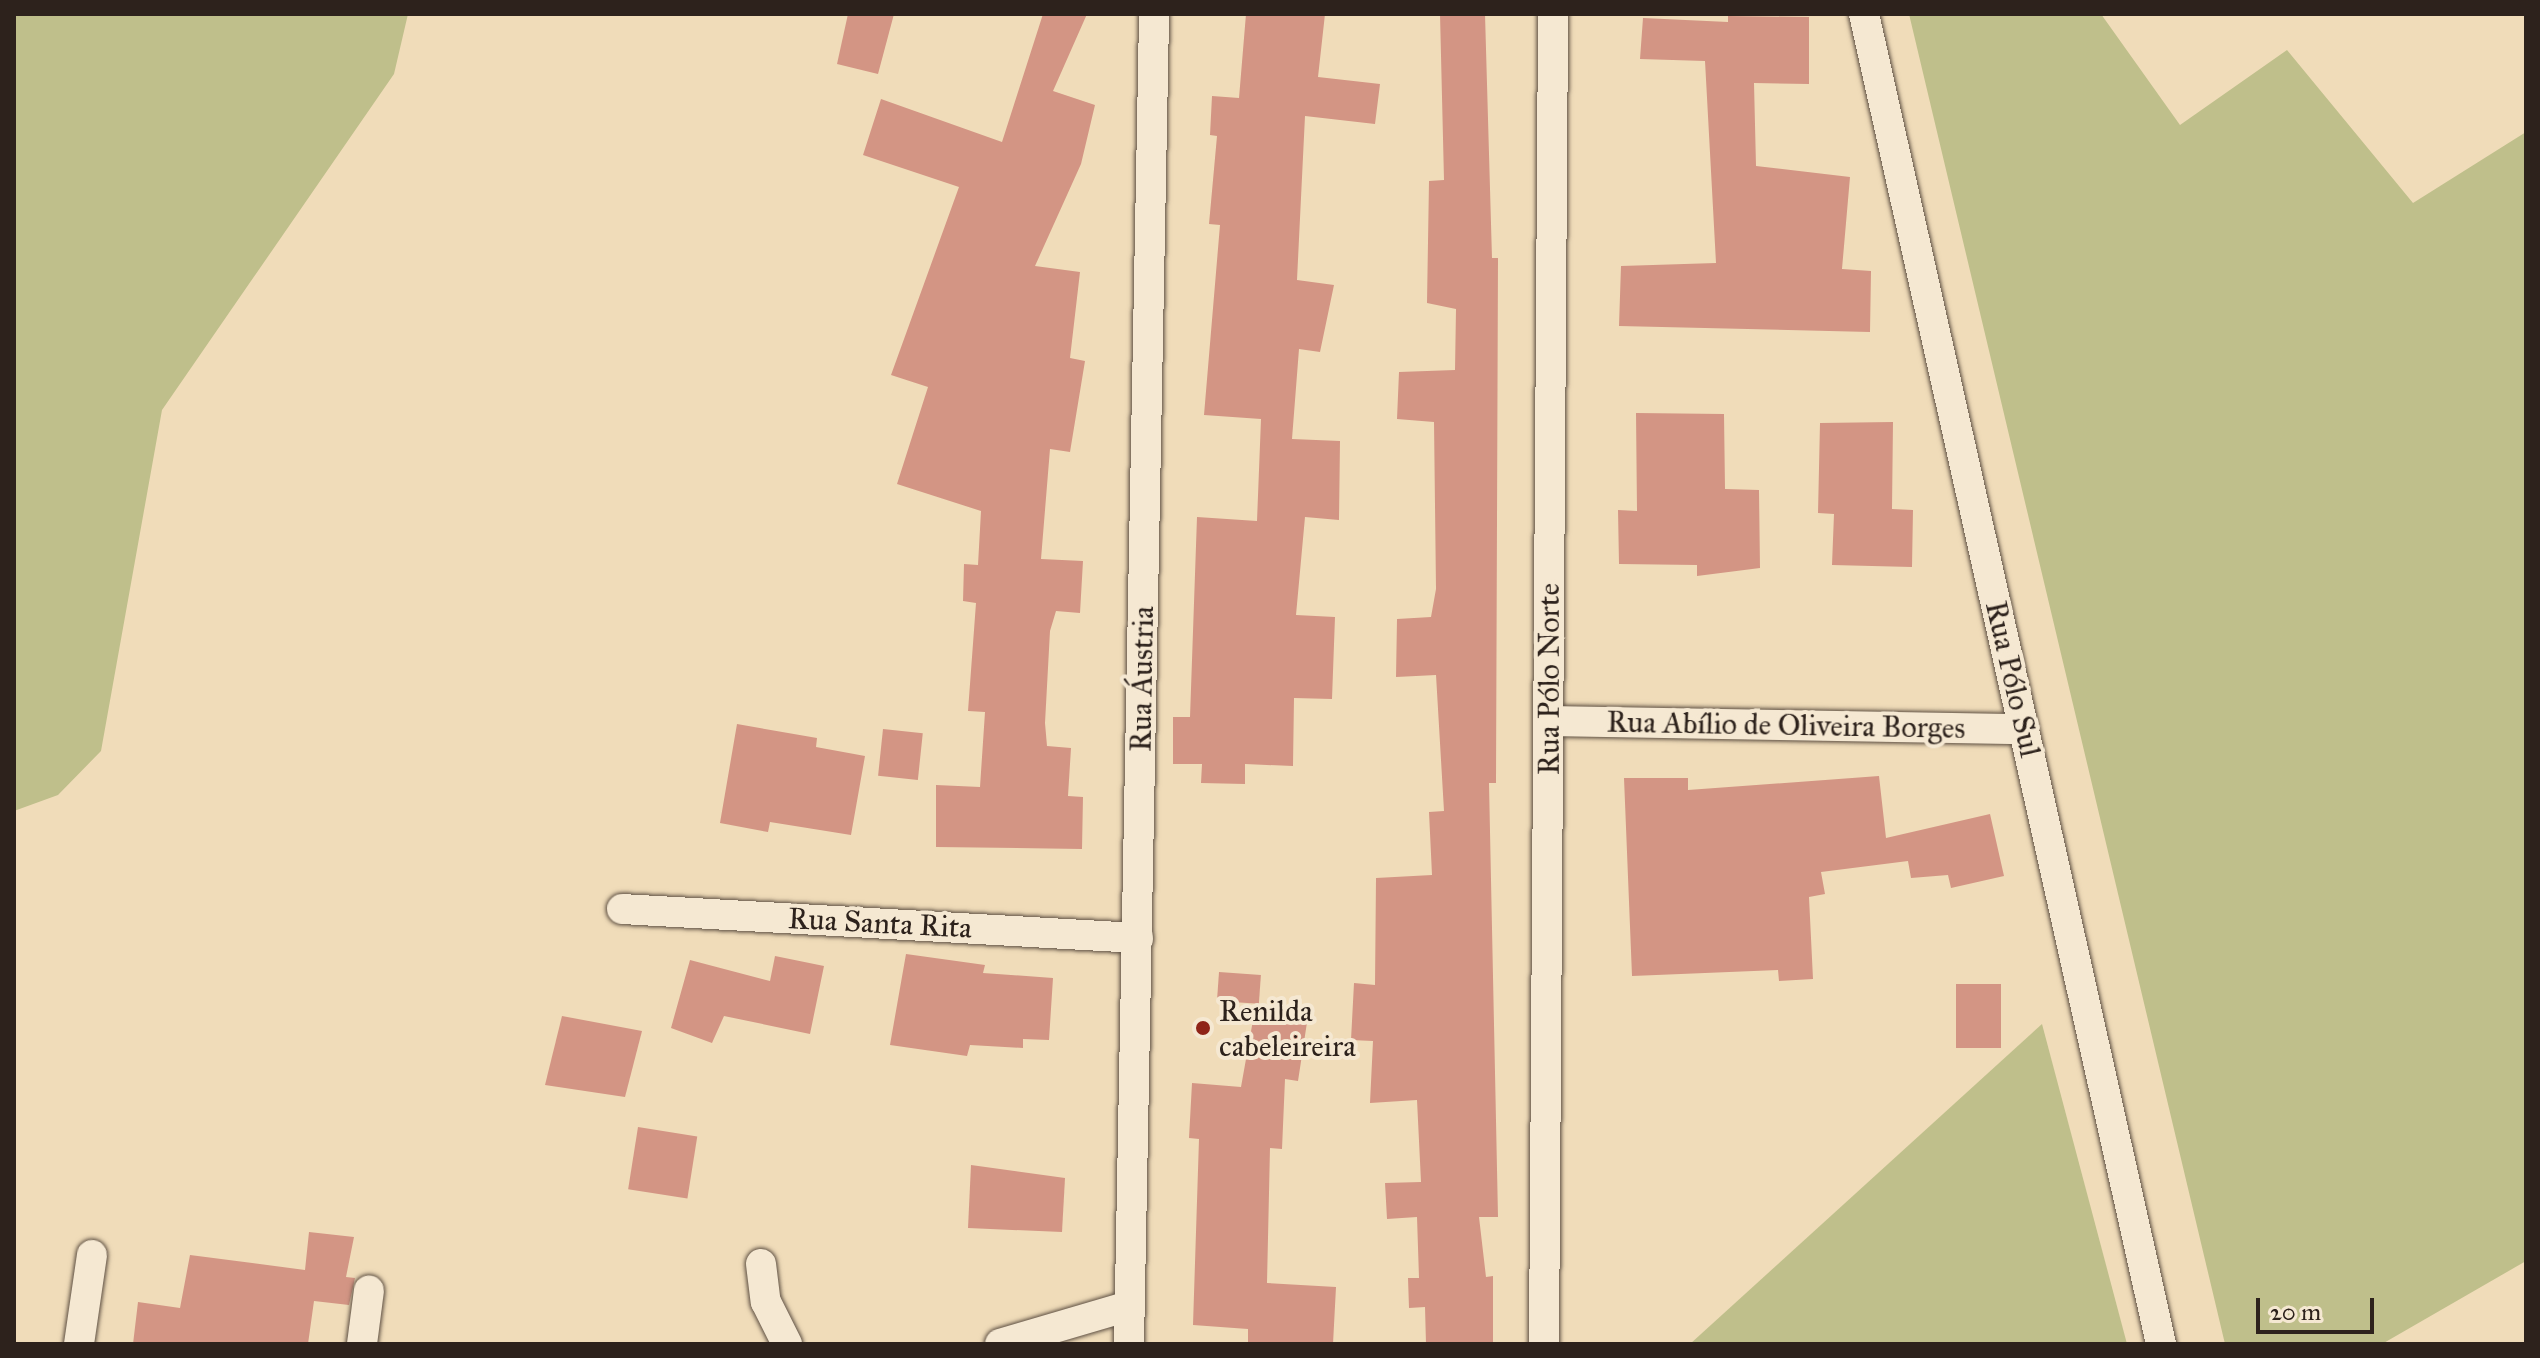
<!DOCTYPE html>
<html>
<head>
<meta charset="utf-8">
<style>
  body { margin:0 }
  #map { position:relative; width:2540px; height:1358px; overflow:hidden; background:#f0dcb9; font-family:"IM FELL Great Primer",serif }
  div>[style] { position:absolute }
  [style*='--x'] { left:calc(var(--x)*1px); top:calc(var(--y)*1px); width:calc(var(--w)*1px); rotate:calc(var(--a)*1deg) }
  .green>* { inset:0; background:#bfbf8b }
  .building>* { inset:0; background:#d39584; transform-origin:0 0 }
  .roads { filter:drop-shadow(0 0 2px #5e5043) drop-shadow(0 0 2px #5e5043) }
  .minor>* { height:30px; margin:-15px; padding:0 15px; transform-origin:15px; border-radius:15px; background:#f5e8d2 }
  .dots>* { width:22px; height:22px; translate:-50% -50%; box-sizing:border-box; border:4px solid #f5e8d2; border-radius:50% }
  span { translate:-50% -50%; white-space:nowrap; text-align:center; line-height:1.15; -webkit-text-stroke:8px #f5e8d2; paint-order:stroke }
  .street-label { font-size:30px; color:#2d221c }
  .poi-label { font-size:30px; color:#2d221c }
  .left { translate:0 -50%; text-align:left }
  .frame { position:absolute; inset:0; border:16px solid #2d221c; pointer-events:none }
  .scale { position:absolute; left:2256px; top:1298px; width:118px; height:36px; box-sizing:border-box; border:4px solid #2d221c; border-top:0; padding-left:10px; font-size:24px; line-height:28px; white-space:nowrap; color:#2d221c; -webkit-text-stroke:6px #f5e8d2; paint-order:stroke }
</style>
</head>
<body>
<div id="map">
  <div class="green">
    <i style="clip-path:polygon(14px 14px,408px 14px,394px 74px,162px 410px,101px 751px,58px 795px,14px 811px)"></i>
    <i style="clip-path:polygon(1909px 14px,2101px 14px,2180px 125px,2287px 50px,2413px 203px,2526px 132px,2526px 1261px,2382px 1344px,2225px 1344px)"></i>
    <i style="clip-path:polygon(2042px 1024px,2127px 1344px,1690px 1344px)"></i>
  </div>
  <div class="building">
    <i style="clip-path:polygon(848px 14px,894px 14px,878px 74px,837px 64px)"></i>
    <i style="clip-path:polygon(1043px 14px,1087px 14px,1053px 91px,1095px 105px,1081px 164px,1035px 266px,1080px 272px,1070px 358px,1085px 361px,1070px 452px,1050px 449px,1041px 559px,1083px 561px,1080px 613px,1056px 611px,1050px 631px,1045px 723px,1047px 746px,1071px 748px,1068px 796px,1083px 797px,1082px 849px,936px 847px,936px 785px,980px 787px,985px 712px,968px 711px,976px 603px,963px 601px,964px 564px,978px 565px,981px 511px,897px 484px,928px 387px,891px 375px,959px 187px,863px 155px,881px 99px,1002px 142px)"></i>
    <i style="clip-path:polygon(1246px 14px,1325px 14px,1318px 77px,1380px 84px,1375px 124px,1305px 116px,1297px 280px,1334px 285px,1320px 352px,1299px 349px,1292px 439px,1340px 441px,1339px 520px,1305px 517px,1296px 615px,1335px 617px,1332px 699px,1294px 698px,1293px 766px,1245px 764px,1245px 784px,1201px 783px,1202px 764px,1173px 764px,1173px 717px,1190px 717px,1197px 517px,1257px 521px,1261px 419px,1204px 415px,1220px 225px,1209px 224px,1217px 136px,1210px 135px,1212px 96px,1239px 98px)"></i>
    <i style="clip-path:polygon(1440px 14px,1485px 14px,1492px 258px,1498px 258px,1496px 783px,1489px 783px,1498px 1217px,1479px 1217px,1486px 1277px,1493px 1276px,1493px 1344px,1426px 1344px,1425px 1307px,1409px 1308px,1408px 1278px,1419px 1278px,1417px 1217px,1387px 1219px,1385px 1183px,1421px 1182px,1417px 1100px,1370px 1103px,1373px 1041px,1351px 1040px,1354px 983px,1375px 985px,1376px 878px,1432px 875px,1429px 812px,1444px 811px,1436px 675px,1396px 677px,1397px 619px,1431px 617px,1436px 589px,1434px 422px,1397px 419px,1399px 372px,1455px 370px,1456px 309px,1427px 303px,1429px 181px,1444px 180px)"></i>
    <i style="clip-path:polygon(1728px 16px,1809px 17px,1809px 84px,1754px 83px,1756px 166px,1850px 177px,1842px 269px,1871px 271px,1870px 332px,1619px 326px,1621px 266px,1716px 263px,1705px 61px,1640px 59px,1643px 18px,1728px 22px)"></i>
    <i style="clip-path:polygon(1636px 413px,1724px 414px,1725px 489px,1759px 490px,1760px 568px,1697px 576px,1697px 565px,1619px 564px,1618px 510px,1637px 511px)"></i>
    <i style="clip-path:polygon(1893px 422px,1892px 509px,1913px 510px,1912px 567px,1832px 565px,1834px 514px,1818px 513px,1820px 423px)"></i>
    <i style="clip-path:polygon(737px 724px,817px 738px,816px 747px,865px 756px,851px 835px,770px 822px,768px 832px,720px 823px)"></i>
    <i style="left:883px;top:729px;width:40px;height:47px;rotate:6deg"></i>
    <i style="clip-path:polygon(1879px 776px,1886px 838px,1990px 814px,2004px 876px,1951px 888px,1948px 875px,1911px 878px,1908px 861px,1821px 872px,1825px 894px,1809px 897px,1813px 979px,1779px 981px,1778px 970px,1632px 976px,1624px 778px,1688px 778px,1688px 790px)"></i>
    <i style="clip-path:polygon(906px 954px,985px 965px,983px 973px,1053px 978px,1049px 1040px,1023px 1039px,1023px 1048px,970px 1045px,967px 1056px,890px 1045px)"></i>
    <i style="clip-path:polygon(775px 956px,824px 966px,810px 1034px,724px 1016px,712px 1043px,671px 1028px,690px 960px,770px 981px)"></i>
    <i style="left:1219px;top:972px;width:42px;height:29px;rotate:4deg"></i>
    <i style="left:1956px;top:984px;width:45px;height:64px"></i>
    <i style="clip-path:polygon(1255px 1009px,1308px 1016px,1298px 1081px,1285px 1079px,1282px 1149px,1270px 1148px,1267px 1283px,1336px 1287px,1333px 1344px,1248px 1344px,1248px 1329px,1193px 1325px,1199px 1139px,1189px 1138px,1192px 1083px,1241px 1087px)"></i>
    <i style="clip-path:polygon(562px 1016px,642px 1031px,625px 1097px,545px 1085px)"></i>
    <i style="left:638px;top:1127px;width:60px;height:63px;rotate:9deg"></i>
    <i style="clip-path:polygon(971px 1165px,1065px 1178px,1062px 1232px,968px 1228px)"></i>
    <i style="clip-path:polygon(309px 1232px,354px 1237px,346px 1277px,355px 1278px,349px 1305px,314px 1301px,308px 1344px,133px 1344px,138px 1302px,180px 1308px,190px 1255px,305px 1270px)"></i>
  </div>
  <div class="roads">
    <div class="minor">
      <i style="--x:1864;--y:14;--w:1363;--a:77.41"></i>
      <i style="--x:1549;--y:721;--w:475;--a:1"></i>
      <i style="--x:622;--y:909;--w:517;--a:3.22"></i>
      <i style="--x:761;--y:1264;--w:38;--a:83"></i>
      <i style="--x:766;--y:1302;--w:47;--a:63.4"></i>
      <i style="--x:79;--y:1344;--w:90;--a:-81.7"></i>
      <i style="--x:362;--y:1344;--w:54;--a:-82.6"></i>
      <i style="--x:1000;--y:1344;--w:134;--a:-16.4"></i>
      <i style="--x:1129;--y:1344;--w:1330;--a:-88.92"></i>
      <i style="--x:1544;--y:1344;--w:1330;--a:-89.61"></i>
    </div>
  </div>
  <div class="dots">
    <i style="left:1203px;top:1028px;background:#8f2418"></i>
  </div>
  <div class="street-label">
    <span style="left:1142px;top:679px;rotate:-89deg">Rua Áustria</span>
    <span style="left:1549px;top:679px;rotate:-90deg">Rua Pólo Norte</span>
    <span style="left:2013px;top:679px;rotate:77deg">Rua Pólo Sul</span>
    <span style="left:1786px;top:725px;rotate:1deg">Rua Abílio de Oliveira Borges</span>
    <span style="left:880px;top:923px;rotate:3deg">Rua Santa Rita</span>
  </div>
  <div class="poi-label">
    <span class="left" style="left:1219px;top:1028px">Renilda<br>cabeleireira</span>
  </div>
  <div class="frame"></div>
  <div class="scale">20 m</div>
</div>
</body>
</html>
